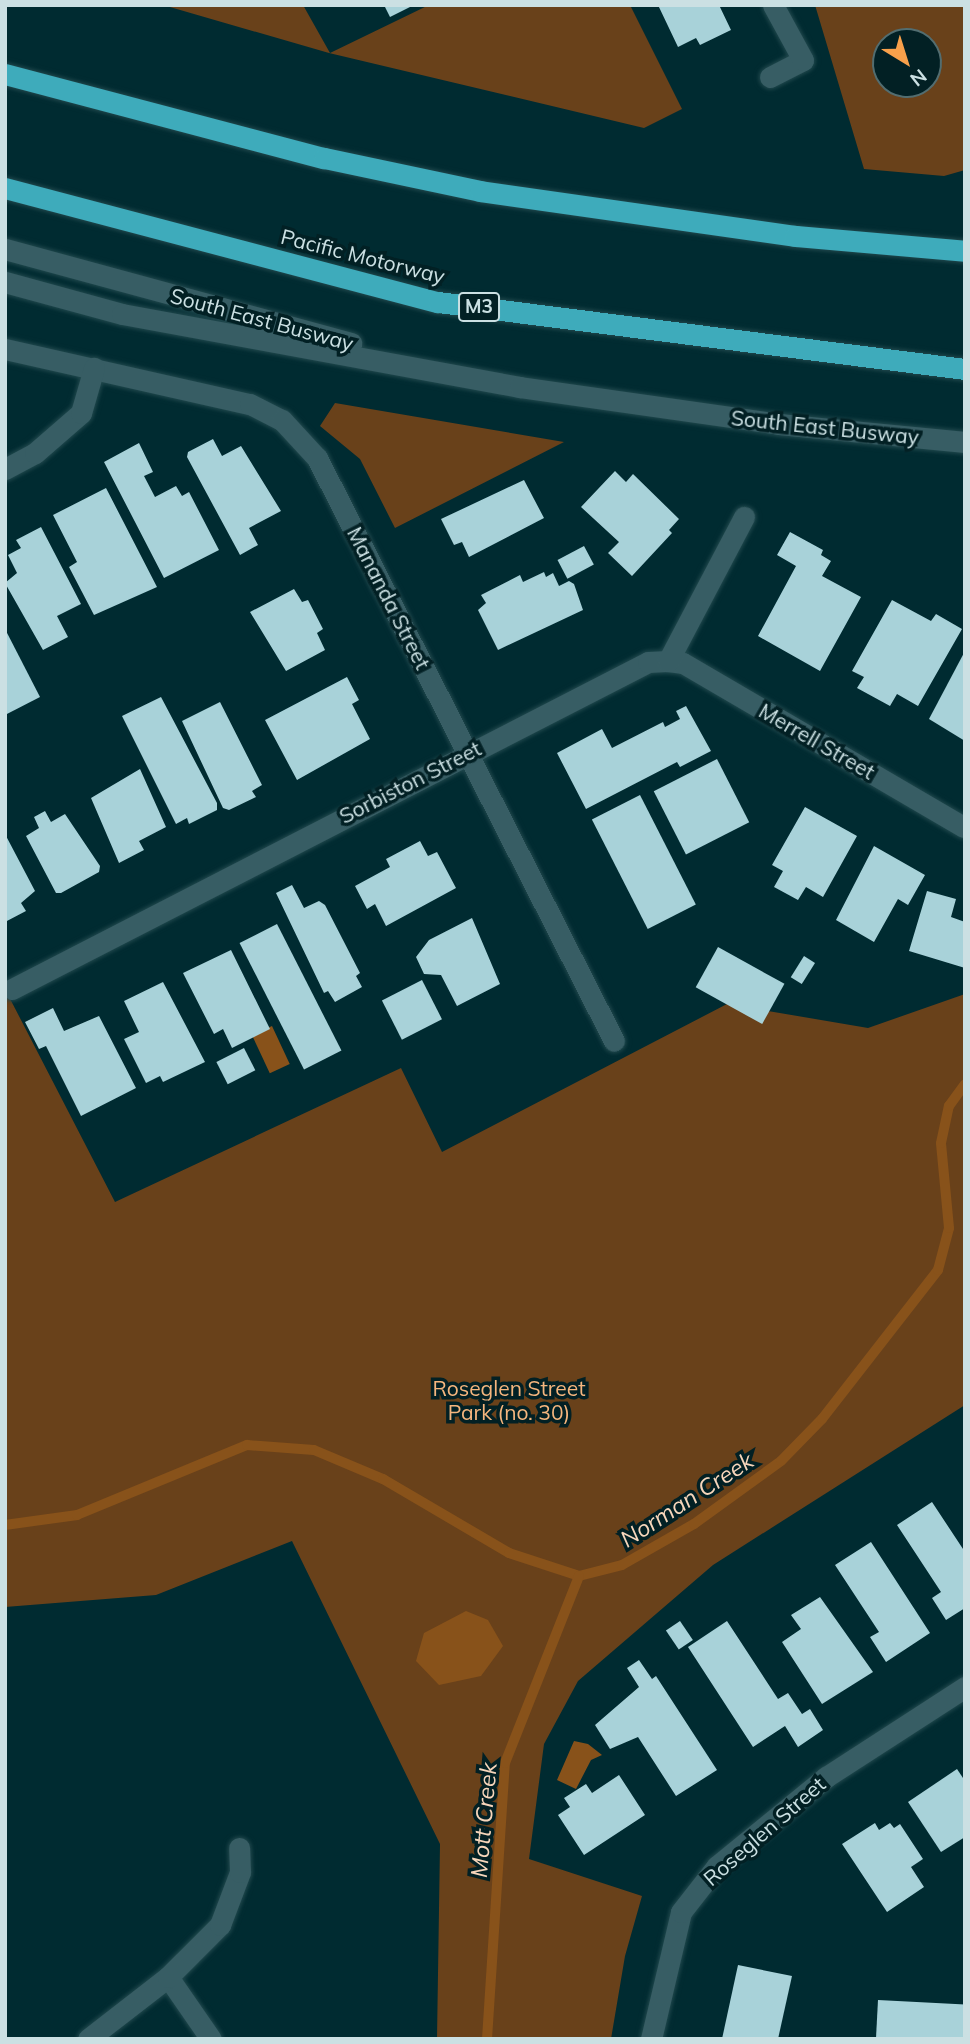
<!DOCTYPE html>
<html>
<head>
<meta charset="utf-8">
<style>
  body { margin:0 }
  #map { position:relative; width:970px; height:2044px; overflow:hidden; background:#002b31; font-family:Mulish,sans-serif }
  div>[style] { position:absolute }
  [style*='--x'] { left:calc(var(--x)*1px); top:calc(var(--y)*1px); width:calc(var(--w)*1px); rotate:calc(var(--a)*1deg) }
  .green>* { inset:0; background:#69411a }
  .water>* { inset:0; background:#88521a; transform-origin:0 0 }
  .stream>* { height:10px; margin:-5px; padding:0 5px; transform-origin:5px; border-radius:5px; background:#88521a }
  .building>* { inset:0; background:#a8d2d9; transform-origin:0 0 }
  .roads { filter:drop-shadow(0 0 2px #20484d) drop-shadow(0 0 2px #20484d) }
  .minor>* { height:21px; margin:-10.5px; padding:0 10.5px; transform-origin:10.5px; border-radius:10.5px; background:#375d64 }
  .highway>* { height:21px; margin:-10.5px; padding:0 10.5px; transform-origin:10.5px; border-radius:10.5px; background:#3eabbb }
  span { translate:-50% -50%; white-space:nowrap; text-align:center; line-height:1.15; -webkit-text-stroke:7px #022024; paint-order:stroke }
  .shield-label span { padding:2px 5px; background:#022024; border:2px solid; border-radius:5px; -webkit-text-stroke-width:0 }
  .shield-label { font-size:19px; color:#cbe0e3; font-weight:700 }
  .street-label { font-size:21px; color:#cbe0e3 }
  .park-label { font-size:21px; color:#f5b67e }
  .water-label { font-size:23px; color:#f7d6bb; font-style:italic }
  .frame { position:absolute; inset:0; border:7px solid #cbe0e3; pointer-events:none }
  .north { position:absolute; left:872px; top:28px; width:70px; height:70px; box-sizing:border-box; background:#022024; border:2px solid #526d70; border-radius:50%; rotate:142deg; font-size:19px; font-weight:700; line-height:28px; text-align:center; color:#cbe0e3 }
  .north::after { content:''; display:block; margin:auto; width:24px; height:32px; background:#f8a04b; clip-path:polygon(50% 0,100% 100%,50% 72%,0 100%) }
</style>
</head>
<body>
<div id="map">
  <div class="green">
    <i style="clip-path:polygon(163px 5px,303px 5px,330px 53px,429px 5px,630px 5px,682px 109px,644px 128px,329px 53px)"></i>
    <i style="clip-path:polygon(evenodd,815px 5px,965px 5px,965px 170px,944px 176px,864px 169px,815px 5px,928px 42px,928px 84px,886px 84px,886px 42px,928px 42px)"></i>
    <i style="clip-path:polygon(335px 403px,564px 442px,395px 528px,360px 459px,320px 426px)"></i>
    <i style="clip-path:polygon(5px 989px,115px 1202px,401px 1068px,442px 1152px,727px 1004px,868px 1028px,965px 994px,965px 1405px,713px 1565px,578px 1681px,544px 1744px,529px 1859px,642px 1896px,625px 1956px,611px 2039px,437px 2039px,440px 1844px,292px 1541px,156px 1595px,5px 1607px)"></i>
  </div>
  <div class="water">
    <i style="left:272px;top:1026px;width:42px;height:22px;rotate:65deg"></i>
    <i style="clip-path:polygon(466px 1611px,488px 1620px,503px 1646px,481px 1676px,439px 1685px,416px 1661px,424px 1633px)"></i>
    <i style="clip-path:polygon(574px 1741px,588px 1744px,602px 1755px,591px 1760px,576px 1789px,557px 1780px)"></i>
  </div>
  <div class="stream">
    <i style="--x:5;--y:1525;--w:73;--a:-7.9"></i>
    <i style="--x:77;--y:1515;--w:184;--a:-22.4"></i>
    <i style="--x:247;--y:1445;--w:67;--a:4.3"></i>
    <i style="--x:314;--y:1450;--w:75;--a:22.8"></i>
    <i style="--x:383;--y:1479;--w:146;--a:30.4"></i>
    <i style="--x:509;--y:1553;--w:74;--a:18.2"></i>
    <i style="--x:579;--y:1576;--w:44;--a:-14.3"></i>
    <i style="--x:622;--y:1565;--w:83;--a:-29.7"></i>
    <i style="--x:694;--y:1524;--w:107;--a:-35.9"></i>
    <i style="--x:781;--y:1461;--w:59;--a:-45.7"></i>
    <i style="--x:822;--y:1419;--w:189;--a:-52.1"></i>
    <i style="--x:938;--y:1270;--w:43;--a:-75.3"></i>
    <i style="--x:949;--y:1228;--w:85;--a:-95.4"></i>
    <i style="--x:941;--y:1143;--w:38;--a:-78"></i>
    <i style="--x:949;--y:1106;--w:27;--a:-54"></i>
    <i style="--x:487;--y:2039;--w:277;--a:-86.3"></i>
    <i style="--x:505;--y:1763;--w:201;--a:-68.4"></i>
  </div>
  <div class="building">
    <i style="clip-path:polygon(384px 5px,414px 5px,390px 17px)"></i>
    <i style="clip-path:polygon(658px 5px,719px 5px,731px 30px,700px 45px,696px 38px,678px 47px)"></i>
    <i style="clip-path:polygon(213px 439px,222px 456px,241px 446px,281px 511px,249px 528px,258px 545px,240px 555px,187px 457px,188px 452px)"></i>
    <i style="clip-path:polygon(139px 443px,153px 472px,144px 476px,155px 497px,176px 486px,182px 496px,189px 492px,219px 550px,164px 578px,104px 462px)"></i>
    <i style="clip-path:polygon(615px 471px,626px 482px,633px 474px,679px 519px,669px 530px,672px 533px,632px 576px,608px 553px,619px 542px,581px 507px)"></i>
    <i style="clip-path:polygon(524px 480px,544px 518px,469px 557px,462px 542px,454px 545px,441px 519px)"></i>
    <i style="clip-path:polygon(106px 488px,157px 587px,94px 615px,69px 567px,77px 562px,53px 515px)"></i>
    <i style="clip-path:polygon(41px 527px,81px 604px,57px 616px,68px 637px,43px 650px,5px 583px,17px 573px,8px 555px,21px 548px,16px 540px)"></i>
    <i style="clip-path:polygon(790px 532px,823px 550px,821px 555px,831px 561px,822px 576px,861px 597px,820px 671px,758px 636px,796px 566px,777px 555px)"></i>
    <i style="left:584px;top:546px;width:21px;height:30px;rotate:62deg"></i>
    <i style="clip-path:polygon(544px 572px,546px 577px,553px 573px,559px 586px,569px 581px,574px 584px,583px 610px,498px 650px,478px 610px,486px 603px,481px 595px,520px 575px,523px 582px)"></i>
    <i style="clip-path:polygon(294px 589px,302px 602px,308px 600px,323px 629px,317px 633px,325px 650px,286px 671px,250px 612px)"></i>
    <i style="clip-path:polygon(892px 600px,931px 621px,936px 614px,962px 629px,918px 706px,897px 694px,890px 706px,857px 688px,864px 677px,852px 671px)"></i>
    <i style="clip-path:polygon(5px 629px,40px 697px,5px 715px)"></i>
    <i style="clip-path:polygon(965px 651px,965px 741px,929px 719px)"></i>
    <i style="clip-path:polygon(347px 677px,359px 700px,352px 704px,370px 739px,297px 780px,265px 720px)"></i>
    <i style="clip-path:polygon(161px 697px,217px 803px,217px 810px,189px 824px,187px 818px,176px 824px,122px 716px)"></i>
    <i style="clip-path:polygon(220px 702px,262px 785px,252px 791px,256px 797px,229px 810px,223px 808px,182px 721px)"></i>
    <i style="clip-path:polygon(686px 706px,711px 751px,680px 767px,677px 762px,586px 809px,557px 753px,602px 729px,612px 748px,663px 722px,665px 727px,680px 719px,676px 711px)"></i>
    <i style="left:717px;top:759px;width:71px;height:71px;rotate:63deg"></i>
    <i style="clip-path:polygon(140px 769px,166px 827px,139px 841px,144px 850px,119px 863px,91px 798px)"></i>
    <i style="left:640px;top:795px;width:123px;height:54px;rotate:63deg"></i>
    <i style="clip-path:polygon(805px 807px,857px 836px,823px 897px,806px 887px,798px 900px,774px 887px,783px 871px,772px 865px)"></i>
    <i style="clip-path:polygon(45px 811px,51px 822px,65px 814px,100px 866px,99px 872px,61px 893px,56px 893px,26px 836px,39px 828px,34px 817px)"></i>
    <i style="clip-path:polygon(5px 834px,35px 891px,21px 903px,26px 911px,5px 922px)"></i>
    <i style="clip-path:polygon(420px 841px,428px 856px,437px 852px,456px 888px,386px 926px,375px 904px,367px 909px,355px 886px,390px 867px,386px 859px)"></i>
    <i style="clip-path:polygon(874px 846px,925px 875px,908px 905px,898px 899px,874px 942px,836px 920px)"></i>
    <i style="clip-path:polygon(292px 885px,304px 908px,319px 901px,325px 905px,360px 973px,356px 976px,362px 987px,335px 1002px,328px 991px,324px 993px,276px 893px)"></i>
    <i style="clip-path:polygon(927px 891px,956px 899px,951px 917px,965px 922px,965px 968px,909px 951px)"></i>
    <i style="clip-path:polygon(472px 918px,500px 984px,457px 1006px,441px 975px,424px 974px,416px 957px,429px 940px)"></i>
    <i style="left:277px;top:924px;width:142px;height:42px;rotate:63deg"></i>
    <i style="left:718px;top:947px;width:76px;height:46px;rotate:29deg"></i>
    <i style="clip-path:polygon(231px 950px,270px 1029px,232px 1048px,223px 1029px,214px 1034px,183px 973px)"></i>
    <i style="left:804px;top:956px;width:13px;height:25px;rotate:32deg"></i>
    <i style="left:422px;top:980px;width:44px;height:45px;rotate:63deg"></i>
    <i style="clip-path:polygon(163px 982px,205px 1062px,163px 1082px,160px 1076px,146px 1083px,124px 1039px,139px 1032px,124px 1001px)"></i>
    <i style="clip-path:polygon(53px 1008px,64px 1031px,99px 1016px,136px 1088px,81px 1116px,46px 1046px,39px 1049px,25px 1022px)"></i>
    <i style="left:244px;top:1048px;width:25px;height:31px;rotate:63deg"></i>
    <i style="clip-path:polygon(932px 1502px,965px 1552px,965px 1608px,946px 1620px,932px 1598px,941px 1592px,897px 1525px)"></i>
    <i style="clip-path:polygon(871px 1542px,930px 1633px,886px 1662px,870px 1637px,879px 1632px,835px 1565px)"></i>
    <i style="clip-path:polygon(820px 1597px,873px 1672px,822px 1704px,782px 1642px,801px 1629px,791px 1615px)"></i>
    <i style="left:680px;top:1621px;width:23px;height:17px;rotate:56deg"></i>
    <i style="clip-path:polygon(727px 1621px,778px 1699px,788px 1693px,802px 1714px,810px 1709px,823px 1730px,798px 1747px,785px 1726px,753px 1747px,688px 1647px)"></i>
    <i style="clip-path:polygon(639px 1660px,652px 1679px,656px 1676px,717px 1770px,676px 1796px,638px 1737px,610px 1749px,595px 1725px,639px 1687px,627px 1668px)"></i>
    <i style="clip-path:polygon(957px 1769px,965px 1781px,965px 1837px,941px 1852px,908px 1802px)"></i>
    <i style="clip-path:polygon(619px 1775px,645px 1815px,584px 1855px,558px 1815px,570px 1807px,564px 1798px,586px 1784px,592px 1793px)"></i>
    <i style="clip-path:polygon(875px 1823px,879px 1830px,890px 1823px,894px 1828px,900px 1824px,923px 1859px,911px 1867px,924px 1887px,887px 1912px,842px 1844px)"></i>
    <i style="clip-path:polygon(738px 1965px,792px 1976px,778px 2039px,722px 2039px)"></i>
    <i style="left:878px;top:2000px;width:87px;height:39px;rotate:3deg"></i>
  </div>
  <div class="roads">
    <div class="minor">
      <i style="--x:770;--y:77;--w:37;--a:-27"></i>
      <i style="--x:803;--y:60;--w:63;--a:-118.6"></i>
      <i style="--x:5;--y:249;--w:359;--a:15.2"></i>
      <i style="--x:5;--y:282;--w:121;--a:15.3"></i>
      <i style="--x:122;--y:314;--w:405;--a:10.4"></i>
      <i style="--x:520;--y:387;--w:262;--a:8.1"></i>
      <i style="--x:779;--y:424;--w:187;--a:5.5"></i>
      <i style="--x:5;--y:349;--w:251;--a:12.7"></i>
      <i style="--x:250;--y:404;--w:36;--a:27"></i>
      <i style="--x:282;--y:420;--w:52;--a:47.4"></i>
      <i style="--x:317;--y:458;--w:654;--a:63"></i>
      <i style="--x:5;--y:469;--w:34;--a:-28"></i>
      <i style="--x:35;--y:453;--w:61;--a:-41"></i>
      <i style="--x:81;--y:413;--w:47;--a:-73.9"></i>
      <i style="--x:668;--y:661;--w:15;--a:8"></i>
      <i style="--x:683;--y:663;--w:325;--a:30.3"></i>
      <i style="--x:12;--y:989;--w:715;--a:-27.21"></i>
      <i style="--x:648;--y:662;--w:20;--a:-3"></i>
      <i style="--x:668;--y:661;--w:163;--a:-62.2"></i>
      <i style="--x:168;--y:1977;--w:75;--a:55.3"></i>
      <i style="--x:88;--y:2039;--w:101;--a:-37.8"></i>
      <i style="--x:168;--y:1977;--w:74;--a:-45"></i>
      <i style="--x:220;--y:1925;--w:57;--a:-69.3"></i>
      <i style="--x:240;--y:1872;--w:24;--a:-92"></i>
      <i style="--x:651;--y:2039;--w:130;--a:-76.7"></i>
      <i style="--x:681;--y:1912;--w:58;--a:-52"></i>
      <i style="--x:717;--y:1866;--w:141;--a:-39.2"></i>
      <i style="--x:826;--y:1777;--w:166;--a:-32.9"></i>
    </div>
    <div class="highway">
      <i style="--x:5;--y:74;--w:330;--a:14.8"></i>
      <i style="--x:324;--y:158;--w:159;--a:11.9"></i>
      <i style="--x:480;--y:191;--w:318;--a:8.1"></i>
      <i style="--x:795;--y:236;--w:171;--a:5"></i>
      <i style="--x:5;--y:188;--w:448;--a:14.8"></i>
      <i style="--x:438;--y:302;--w:531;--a:7.25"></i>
    </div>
  </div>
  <div class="shield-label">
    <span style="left:479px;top:307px">M3</span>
  </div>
  <div class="street-label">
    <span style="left:363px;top:256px;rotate:14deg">Pacific Motorway</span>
    <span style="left:262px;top:319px;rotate:15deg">South East Busway</span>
    <span style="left:825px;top:427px;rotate:6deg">South East Busway</span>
    <span style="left:389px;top:598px;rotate:63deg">Mananda Street</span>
    <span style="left:817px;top:741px;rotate:30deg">Merrell Street</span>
    <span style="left:410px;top:782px;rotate:-27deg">Sorbiston Street</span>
    <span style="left:764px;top:1831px;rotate:-41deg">Roseglen Street</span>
  </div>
  <div class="park-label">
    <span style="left:509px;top:1400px">Roseglen Street<br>Park (no. 30)</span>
  </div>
  <div class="water-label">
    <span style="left:687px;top:1500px;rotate:-33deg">Norman Creek</span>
    <span style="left:484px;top:1820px;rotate:-85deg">Mott Creek</span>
  </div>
  <div class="frame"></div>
  <div class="north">N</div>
</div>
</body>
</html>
